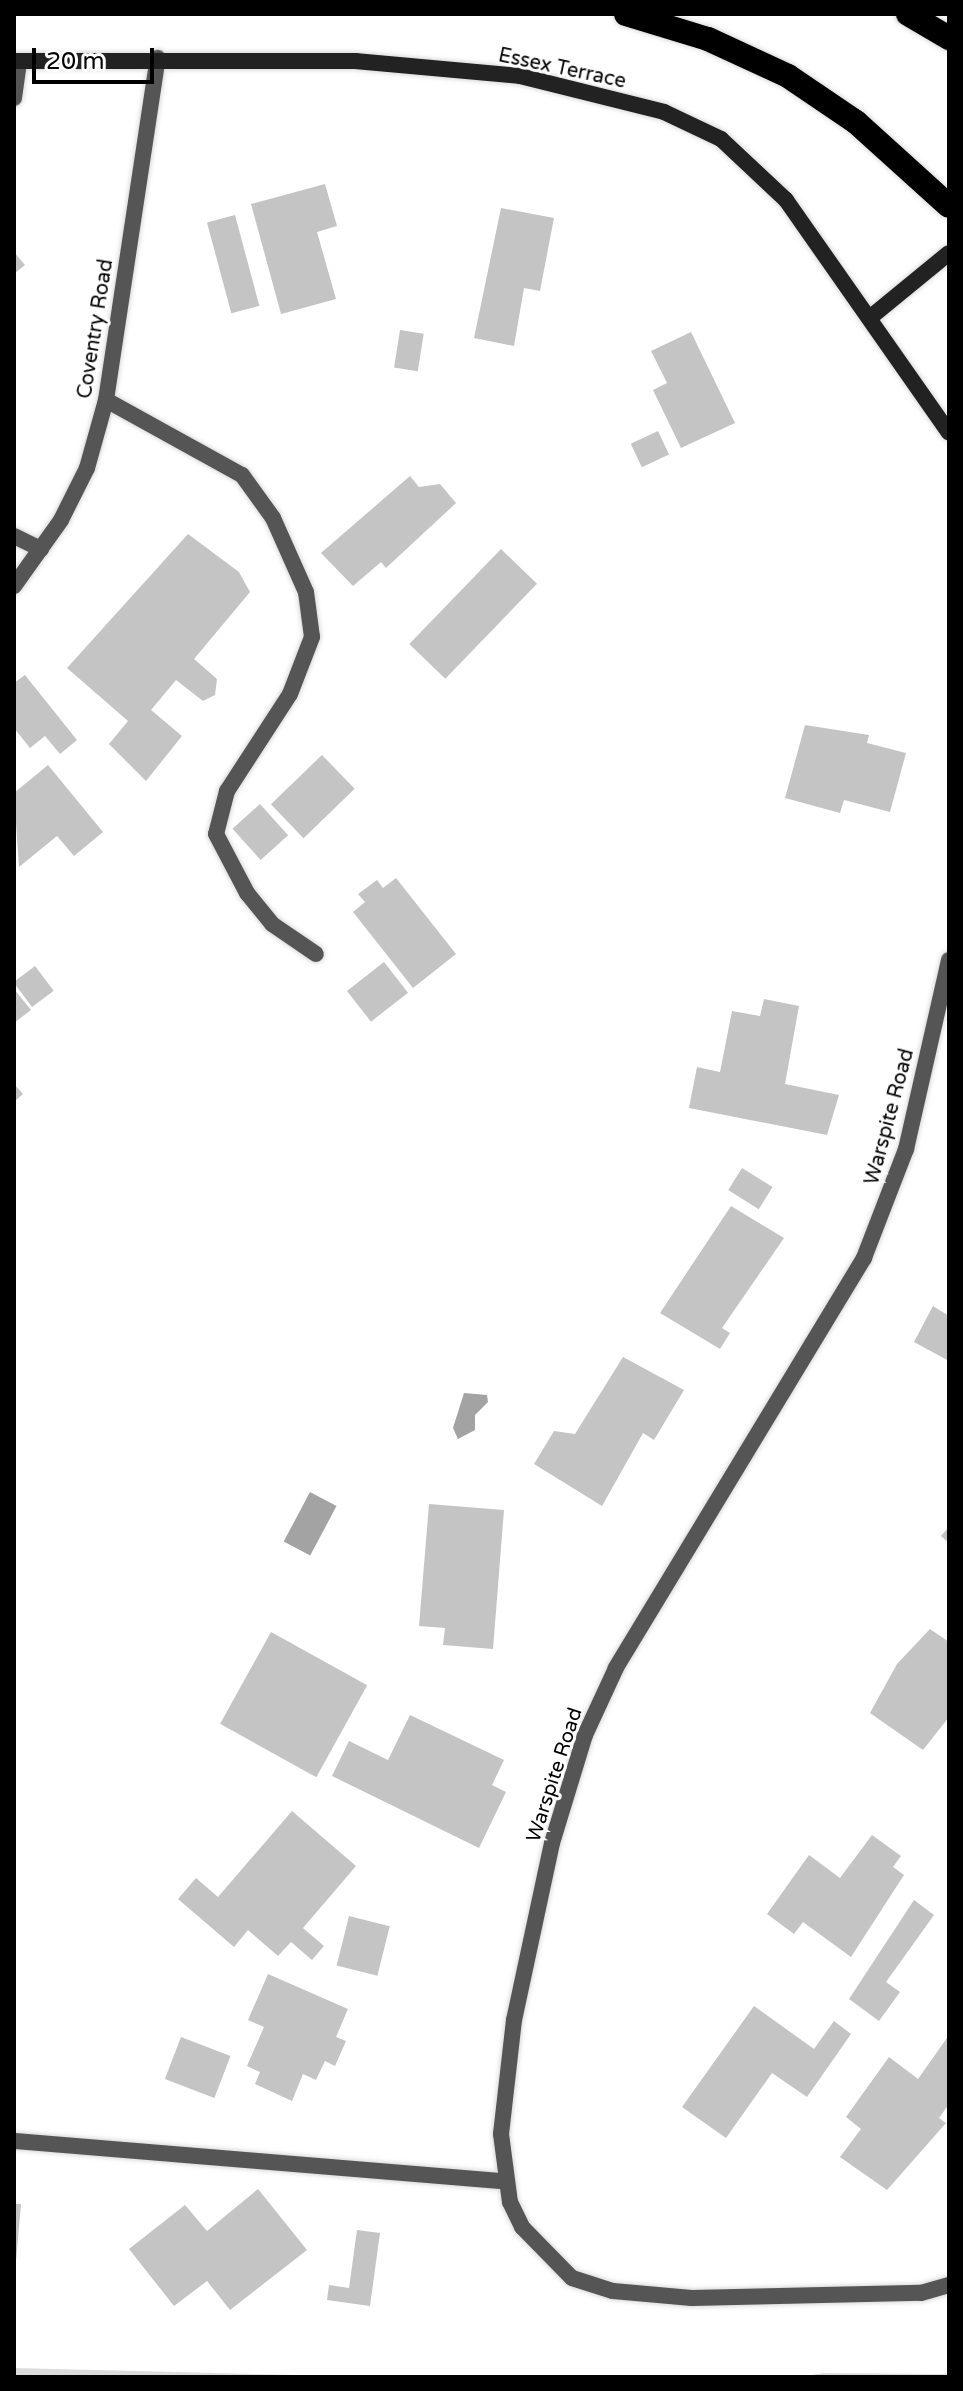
<!DOCTYPE html>
<html>
<head>
<meta charset="utf-8">
<style>
  body { margin:0 }
  #map { position:relative; width:963px; height:2391px; overflow:hidden; background:#fff; font-family:"Varela Round",sans-serif }
  div>[style] { position:absolute }
  [style*='--x'] { left:calc(var(--x)*1px); top:calc(var(--y)*1px); width:calc(var(--w)*1px); rotate:calc(var(--a)*1deg) }
  .green>* { inset:0; background:#dcdcdc }
  .water>* { inset:0; background:#a3a3a3; transform-origin:0 0 }
  .building>* { inset:0; background:#c4c4c4; transform-origin:0 0 }
  .roads { filter:drop-shadow(0 0 2px #dbdbdb) drop-shadow(0 0 2px #dbdbdb) }
  .lane>* { height:16px; margin:-8px; padding:0 8px; transform-origin:8px; border-radius:8px; background:#555 }
  .street>* { height:16px; margin:-8px; padding:0 8px; transform-origin:8px; border-radius:8px; background:#555 }
  .secondary>* { height:16px; margin:-8px; padding:0 8px; transform-origin:8px; border-radius:8px; background:#222 }
  .highway>* { height:24px; margin:-12px; padding:0 12px; transform-origin:12px; border-radius:12px; background:#000 }
  span { translate:-50% -50%; white-space:nowrap; text-align:center; line-height:1.15; -webkit-text-stroke:6px #fff; paint-order:stroke }
  .street-label { font-size:20px; color:#000 }
  .frame { position:absolute; inset:0; border:16px solid #000; pointer-events:none }
  .scale { position:absolute; left:32px; top:48px; width:122px; height:36px; box-sizing:border-box; border:4px solid #000; border-top:0; padding-left:10px; font-size:24px; line-height:28px; white-space:nowrap; color:#000; -webkit-text-stroke:6px #fff; paint-order:stroke }
</style>
</head>
<body>
<div id="map">
  <div class="green">
    <i style="clip-path:polygon(14px 2368px,379px 2377px,14px 2377px)"></i>
    <i style="clip-path:polygon(823px 2373px,949px 2374px,949px 2377px,801px 2377px)"></i>
  </div>
  <div class="water">
    <i style="clip-path:polygon(464px 1393px,487px 1395px,488px 1402px,475px 1415px,475px 1430px,458px 1439px,453px 1428px)"></i>
    <i style="left:310px;top:1492px;width:30px;height:56px;rotate:28deg"></i>
  </div>
  <div class="building">
    <i style="clip-path:polygon(325px 184px,337px 226px,317px 232px,336px 299px,281px 314px,251px 204px)"></i>
    <i style="clip-path:polygon(501px 208px,554px 218px,540px 291px,524px 288px,514px 346px,474px 338px)"></i>
    <i style="left:235px;top:215px;width:94px;height:29px;rotate:75deg"></i>
    <i style="clip-path:polygon(14px 252px,25px 265px,14px 274px)"></i>
    <i style="left:400px;top:330px;width:24px;height:38px;rotate:9deg"></i>
    <i style="clip-path:polygon(691px 332px,735px 423px,681px 448px,653px 390px,667px 383px,651px 351px)"></i>
    <i style="left:658px;top:431px;width:26px;height:30px;rotate:65deg"></i>
    <i style="clip-path:polygon(410px 476px,419px 487px,440px 484px,456px 503px,386px 568px,381px 562px,353px 586px,321px 553px)"></i>
    <i style="clip-path:polygon(188px 534px,239px 572px,250px 592px,194px 659px,217px 679px,215px 695px,203px 701px,176px 680px,151px 710px,182px 736px,146px 781px,109px 744px,128px 721px,67px 668px)"></i>
    <i style="left:501px;top:549px;width:50px;height:132px;rotate:44deg"></i>
    <i style="clip-path:polygon(25px 675px,77px 740px,60px 754px,45px 736px,30px 748px,14px 728px,14px 683px)"></i>
    <i style="clip-path:polygon(805px 725px,869px 735px,867px 743px,906px 753px,890px 812px,844px 800px,840px 813px,785px 798px)"></i>
    <i style="left:322px;top:755px;width:47px;height:71px;rotate:46deg"></i>
    <i style="clip-path:polygon(48px 765px,103px 832px,74px 856px,57px 836px,19px 867px,14px 793px)"></i>
    <i style="left:260px;top:804px;width:42px;height:37px;rotate:48deg"></i>
    <i style="clip-path:polygon(396px 878px,456px 954px,413px 988px,353px 912px,365px 902px,358px 894px,377px 880px,383px 888px)"></i>
    <i style="left:384px;top:962px;width:39px;height:47px;rotate:52deg"></i>
    <i style="left:35px;top:966px;width:31px;height:27px;rotate:53deg"></i>
    <i style="clip-path:polygon(14px 989px,31px 1010px,14px 1023px)"></i>
    <i style="clip-path:polygon(764px 999px,799px 1006px,785px 1084px,839px 1095px,827px 1135px,689px 1108px,697px 1067px,720px 1072px,732px 1011px,760px 1016px)"></i>
    <i style="clip-path:polygon(14px 1084px,23px 1094px,14px 1102px)"></i>
    <i style="left:742px;top:1168px;width:36px;height:26px;rotate:32deg"></i>
    <i style="clip-path:polygon(731px 1206px,784px 1238px,722px 1328px,730px 1333px,720px 1349px,660px 1313px)"></i>
    <i style="clip-path:polygon(933px 1306px,949px 1316px,949px 1361px,914px 1342px)"></i>
    <i style="clip-path:polygon(623px 1357px,684px 1390px,654px 1440px,643px 1433px,602px 1506px,534px 1464px,554px 1431px,575px 1434px)"></i>
    <i style="clip-path:polygon(429px 1504px,504px 1510px,493px 1649px,443px 1645px,445px 1628px,419px 1626px)"></i>
    <i style="clip-path:polygon(949px 1527px,949px 1543px,941px 1536px)"></i>
    <i style="clip-path:polygon(930px 1629px,949px 1642px,949px 1717px,923px 1750px,870px 1713px,897px 1664px)"></i>
    <i style="left:271px;top:1632px;width:110px;height:105px;rotate:29deg"></i>
    <i style="clip-path:polygon(410px 1715px,504px 1760px,492px 1785px,506px 1792px,479px 1848px,332px 1776px,349px 1741px,388px 1760px)"></i>
    <i style="clip-path:polygon(292px 1811px,356px 1866px,303px 1928px,324px 1946px,312px 1960px,291px 1942px,278px 1956px,248px 1930px,234px 1947px,178px 1899px,196px 1878px,218px 1897px)"></i>
    <i style="clip-path:polygon(872px 1835px,901px 1856px,893px 1867px,904px 1875px,851px 1957px,803px 1922px,794px 1934px,767px 1914px,809px 1855px,840px 1878px)"></i>
    <i style="clip-path:polygon(914px 1900px,934px 1915px,886px 1982px,900px 1992px,879px 2021px,849px 1999px)"></i>
    <i style="left:349px;top:1916px;width:42px;height:51px;rotate:14deg"></i>
    <i style="clip-path:polygon(268px 1974px,348px 2009px,336px 2037px,346px 2041px,335px 2066px,325px 2061px,316px 2080px,303px 2074px,292px 2101px,255px 2084px,260px 2072px,247px 2066px,264px 2027px,248px 2020px)"></i>
    <i style="clip-path:polygon(754px 2006px,814px 2049px,834px 2021px,851px 2034px,807px 2097px,772px 2073px,726px 2138px,682px 2107px)"></i>
    <i style="clip-path:polygon(949px 2035px,949px 2104px,939px 2118px,946px 2123px,887px 2190px,840px 2157px,861px 2129px,846px 2117px,889px 2057px,918px 2079px)"></i>
    <i style="left:181px;top:2037px;width:53px;height:45px;rotate:21deg"></i>
    <i style="clip-path:polygon(258px 2189px,307px 2250px,230px 2310px,207px 2281px,174px 2306px,129px 2249px,185px 2205px,207px 2231px)"></i>
    <i style="clip-path:polygon(14px 2204px,21px 2204px,16px 2261px,14px 2261px)"></i>
    <i style="clip-path:polygon(357px 2230px,380px 2233px,370px 2306px,327px 2300px,329px 2285px,349px 2288px)"></i>
  </div>
  <div class="roads">
    <div class="lane">
      <i style="--x:106;--y:400;--w:155;--a:28.9"></i>
      <i style="--x:242;--y:475;--w:53;--a:54.2"></i>
      <i style="--x:273;--y:518;--w:81;--a:66"></i>
      <i style="--x:306;--y:592;--w:45;--a:82.4"></i>
      <i style="--x:312;--y:637;--w:61;--a:111.1"></i>
      <i style="--x:290;--y:694;--w:116;--a:123"></i>
      <i style="--x:227;--y:791;--w:44;--a:104.3"></i>
      <i style="--x:216;--y:834;--w:67;--a:62.3"></i>
      <i style="--x:247;--y:893;--w:40;--a:51"></i>
      <i style="--x:272;--y:924;--w:53;--a:34.3"></i>
      <i style="--x:14;--y:536;--w:30;--a:26"></i>
    </div>
    <div class="street">
      <i style="--x:14;--y:98;--w:37;--a:-82"></i>
      <i style="--x:14;--y:586;--w:81;--a:-54.5"></i>
      <i style="--x:61;--y:520;--w:58;--a:-63.4"></i>
      <i style="--x:87;--y:468;--w:71;--a:-74.4"></i>
      <i style="--x:106;--y:400;--w:346;--a:-81.4"></i>
      <i style="--x:949;--y:960;--w:194;--a:102.8"></i>
      <i style="--x:906;--y:1149;--w:117;--a:111.1"></i>
      <i style="--x:864;--y:1258;--w:479;--a:121.2"></i>
      <i style="--x:616;--y:1668;--w:74;--a:114.8"></i>
      <i style="--x:585;--y:1735;--w:113;--a:107"></i>
      <i style="--x:552;--y:1843;--w:181;--a:102.1"></i>
      <i style="--x:514;--y:2020;--w:115;--a:96.5"></i>
      <i style="--x:501;--y:2134;--w:69;--a:82.5"></i>
      <i style="--x:510;--y:2202;--w:28;--a:64"></i>
      <i style="--x:522;--y:2227;--w:71;--a:45.6"></i>
      <i style="--x:572;--y:2278;--w:43;--a:17.6"></i>
      <i style="--x:613;--y:2291;--w:79;--a:5.1"></i>
      <i style="--x:692;--y:2298;--w:229;--a:-1.3"></i>
      <i style="--x:921;--y:2293;--w:29;--a:-16"></i>
      <i style="--x:14;--y:2141;--w:492;--a:4.7"></i>
    </div>
    <div class="secondary">
      <i style="--x:14;--y:61;--w:341;--a:0"></i>
      <i style="--x:355;--y:61;--w:166;--a:5.2"></i>
      <i style="--x:520;--y:76;--w:148;--a:14"></i>
      <i style="--x:664;--y:112;--w:63;--a:25.3"></i>
      <i style="--x:721;--y:139;--w:89;--a:43.2"></i>
      <i style="--x:786;--y:200;--w:284;--a:55"></i>
      <i style="--x:872;--y:316;--w:99;--a:-39.3"></i>
    </div>
    <div class="highway">
      <i style="--x:626;--y:14;--w:86;--a:17"></i>
      <i style="--x:708;--y:39;--w:88;--a:24.8"></i>
      <i style="--x:788;--y:76;--w:82;--a:34.1"></i>
      <i style="--x:856;--y:122;--w:125;--a:42.1"></i>
      <i style="--x:908;--y:14;--w:48;--a:30.3"></i>
    </div>
  </div>
  <div class="street-label">
    <span style="left:562px;top:69px;rotate:12deg">Essex Terrace</span>
    <span style="left:96px;top:329px;rotate:-81deg">Coventry Road</span>
    <span style="left:890px;top:1117px;rotate:-75deg">Warspite Road</span>
    <span style="left:555px;top:1775px;rotate:-72deg">Warspite Road</span>
  </div>
  <div class="frame"></div>
  <div class="scale">20 m</div>
</div>
</body>
</html>
